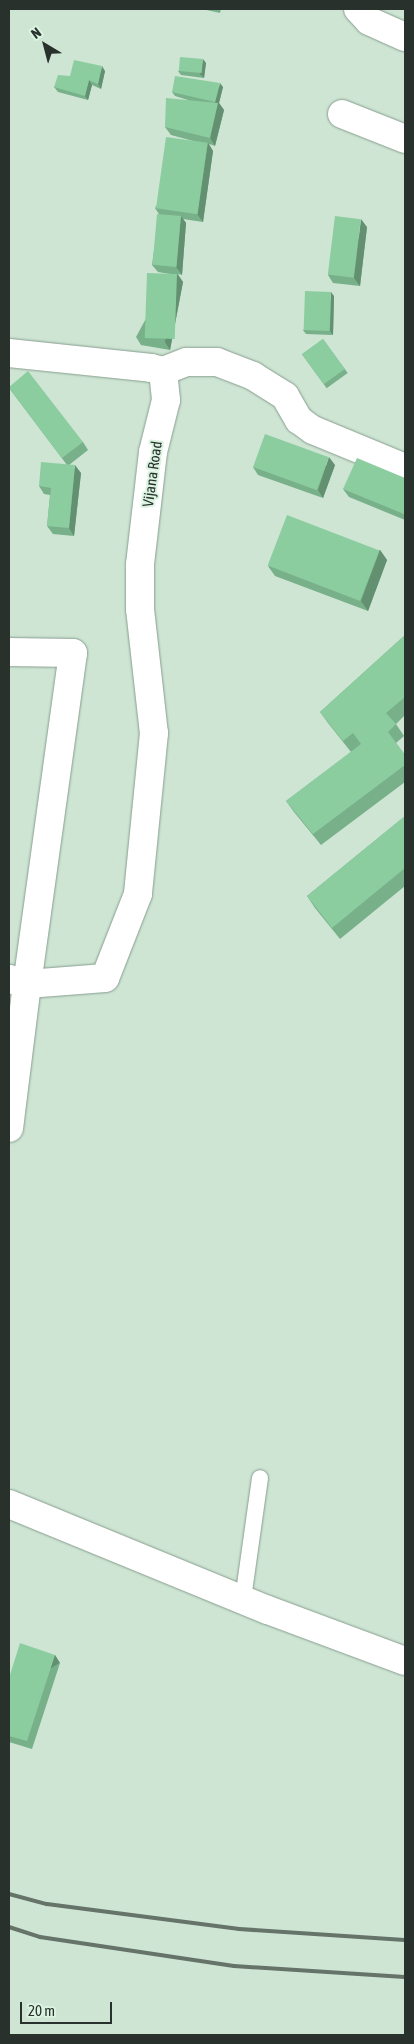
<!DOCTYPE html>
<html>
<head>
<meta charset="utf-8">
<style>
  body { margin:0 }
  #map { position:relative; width:414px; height:2044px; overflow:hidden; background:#cee5d4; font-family:"Asap Condensed",sans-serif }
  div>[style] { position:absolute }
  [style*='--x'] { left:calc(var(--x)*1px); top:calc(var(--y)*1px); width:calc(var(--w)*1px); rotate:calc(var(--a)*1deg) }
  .roads { filter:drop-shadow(0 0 1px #889e8e) drop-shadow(0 0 1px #889e8e) }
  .service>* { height:16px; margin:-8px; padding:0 8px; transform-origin:8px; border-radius:8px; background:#fff }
  .minor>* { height:28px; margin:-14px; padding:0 14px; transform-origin:14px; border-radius:14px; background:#fff }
  .rail>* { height:4px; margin:-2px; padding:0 2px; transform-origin:2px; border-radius:2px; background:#657369 }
  .wall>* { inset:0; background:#78b08a; transform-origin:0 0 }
  .shaded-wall>* { inset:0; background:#629070; transform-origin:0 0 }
  .building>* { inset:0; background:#8ccda0; transform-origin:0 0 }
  span { translate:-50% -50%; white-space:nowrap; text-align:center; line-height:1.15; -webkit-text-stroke:4px #dbf3e1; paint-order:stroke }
  .street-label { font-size:15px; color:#28312b }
  .frame { position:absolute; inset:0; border:10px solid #28312b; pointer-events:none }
  .north { position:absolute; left:20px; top:20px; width:50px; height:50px; -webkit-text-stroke:4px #dbf3e1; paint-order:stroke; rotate:323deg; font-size:14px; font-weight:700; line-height:20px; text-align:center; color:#28312b }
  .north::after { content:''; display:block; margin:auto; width:18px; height:22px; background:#28312b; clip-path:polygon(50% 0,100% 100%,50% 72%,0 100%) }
  .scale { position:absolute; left:20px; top:2002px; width:92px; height:22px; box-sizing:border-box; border:2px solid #28312b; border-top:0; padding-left:6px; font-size:15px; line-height:18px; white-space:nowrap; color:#28312b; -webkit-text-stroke:4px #dbf3e1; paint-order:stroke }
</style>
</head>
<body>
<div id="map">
  <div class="roads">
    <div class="service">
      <i style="--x:243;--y:1599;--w:122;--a:-82"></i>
    </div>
    <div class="minor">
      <i style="--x:358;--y:9;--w:16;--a:47"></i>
      <i style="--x:369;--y:21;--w:39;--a:24"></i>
      <i style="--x:342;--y:114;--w:68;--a:21.6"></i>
      <i style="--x:9;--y:353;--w:143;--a:6"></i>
      <i style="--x:151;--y:368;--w:12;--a:14"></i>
      <i style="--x:163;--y:371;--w:29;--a:84"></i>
      <i style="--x:166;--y:400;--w:54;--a:104"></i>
      <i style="--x:153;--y:452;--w:114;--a:96.6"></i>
      <i style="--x:140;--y:565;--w:44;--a:90"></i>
      <i style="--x:140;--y:609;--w:125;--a:83.6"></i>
      <i style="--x:154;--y:733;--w:162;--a:95.7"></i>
      <i style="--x:138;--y:894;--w:90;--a:111.4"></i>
      <i style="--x:105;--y:978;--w:78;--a:175.6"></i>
      <i style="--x:27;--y:984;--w:145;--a:97.1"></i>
      <i style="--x:163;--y:371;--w:26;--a:-21"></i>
      <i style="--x:187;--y:362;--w:30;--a:0"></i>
      <i style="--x:217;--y:362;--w:39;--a:21"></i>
      <i style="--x:253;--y:376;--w:38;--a:32"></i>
      <i style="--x:285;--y:396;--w:28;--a:60"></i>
      <i style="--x:299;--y:420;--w:17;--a:36"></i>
      <i style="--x:313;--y:430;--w:100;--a:22.4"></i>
      <i style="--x:9;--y:652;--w:64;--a:0.9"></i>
      <i style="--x:73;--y:653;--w:334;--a:97.9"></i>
      <i style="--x:27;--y:984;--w:19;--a:-164"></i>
      <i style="--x:9;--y:1504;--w:280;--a:22.3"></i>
      <i style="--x:268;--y:1610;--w:146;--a:20.4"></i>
    </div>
  </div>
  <div class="rail">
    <i style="--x:9;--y:1894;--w:39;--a:15"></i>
    <i style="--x:47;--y:1904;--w:194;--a:7.4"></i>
    <i style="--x:239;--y:1929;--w:166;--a:3.8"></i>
    <i style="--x:9;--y:1927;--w:33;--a:18"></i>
    <i style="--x:40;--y:1937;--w:196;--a:8.5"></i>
    <i style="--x:234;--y:1966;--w:171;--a:3.7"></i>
  </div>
  <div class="wall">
    <i style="clip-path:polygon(202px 9px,221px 9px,220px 13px)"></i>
    <i style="clip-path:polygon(206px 63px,204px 78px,181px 75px,178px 71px)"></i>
    <i style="clip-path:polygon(105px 71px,101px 89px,92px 85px,88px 100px,58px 92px,54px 87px,70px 76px)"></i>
    <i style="clip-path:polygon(223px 87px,219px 103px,224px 110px,215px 146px,209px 144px,213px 151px,203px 222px,183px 219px,186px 223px,182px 275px,178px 274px,183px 282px,170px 350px,141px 345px,136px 337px,170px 274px,158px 272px,152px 265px,159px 214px,155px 208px,197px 142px,171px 135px,165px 127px,188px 100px,175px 96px,172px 92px)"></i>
    <i style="clip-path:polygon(367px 227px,360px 286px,333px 283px,328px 275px)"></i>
    <i style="clip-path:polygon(334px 296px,333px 335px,306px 334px,303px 330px)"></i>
    <i style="left:323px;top:339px;width:42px;height:26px;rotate:54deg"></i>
    <i style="clip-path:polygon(9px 388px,83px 442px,88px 450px,69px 465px,81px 473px,74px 536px,53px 534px,47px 526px,50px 495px,44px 494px,39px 486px,67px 465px)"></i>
    <i style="clip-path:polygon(335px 465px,323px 498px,258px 475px,253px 467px)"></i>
    <i style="clip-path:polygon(405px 478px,405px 520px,349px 497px,343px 489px)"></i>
    <i style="clip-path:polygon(380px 550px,387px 560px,368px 611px,275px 576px,268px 566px)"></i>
    <i style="clip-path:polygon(405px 635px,405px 715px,396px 724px,404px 736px,396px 743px,405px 755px,405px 782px,321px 845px,294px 812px,286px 801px,351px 752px,328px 723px,320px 712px)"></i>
    <i style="clip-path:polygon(405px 816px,405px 886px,340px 939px,315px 908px,307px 896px)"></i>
    <i style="clip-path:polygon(55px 1655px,60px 1663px,32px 1749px,9px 1742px,9px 1678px)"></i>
  </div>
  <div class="shaded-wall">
    <i style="clip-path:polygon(203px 59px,206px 63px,204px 78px,200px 74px)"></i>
    <i style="clip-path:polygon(102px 66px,105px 71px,101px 89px,98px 84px)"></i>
    <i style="clip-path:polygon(89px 80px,92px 85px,88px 100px,85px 96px)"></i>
    <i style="clip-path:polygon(220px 83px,223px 87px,219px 103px,224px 110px,215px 146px,210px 138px,215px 103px)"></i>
    <i style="clip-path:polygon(208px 143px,213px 151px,203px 222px,197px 214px)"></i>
    <i style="clip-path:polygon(181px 216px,186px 223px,182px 275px,176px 267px)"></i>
    <i style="clip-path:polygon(361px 219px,367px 227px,360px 286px,354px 278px)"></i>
    <i style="clip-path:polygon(177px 274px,183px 282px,170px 350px,165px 342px)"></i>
    <i style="clip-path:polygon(331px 292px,334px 296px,333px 335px,330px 331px)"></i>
    <i style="clip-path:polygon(329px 457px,335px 465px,323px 498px,318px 490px)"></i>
    <i style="clip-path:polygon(75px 465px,81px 473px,74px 536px,69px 528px)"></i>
    <i style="clip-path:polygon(380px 550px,387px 560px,368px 611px,361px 601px)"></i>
    <i style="left:55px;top:1655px;width:9px;height:90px;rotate:58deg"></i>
  </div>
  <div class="building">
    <i style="left:180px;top:57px;width:23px;height:14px;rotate:5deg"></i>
    <i style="clip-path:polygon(74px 60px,102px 66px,98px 84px,89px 80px,85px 96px,54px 87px,58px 75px,70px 76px)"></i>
    <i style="clip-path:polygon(175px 76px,220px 83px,215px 102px,172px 92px)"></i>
    <i style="clip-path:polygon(166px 98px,218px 103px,210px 138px,165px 127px)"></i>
    <i style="left:166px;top:137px;width:42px;height:72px;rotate:8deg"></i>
    <i style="left:157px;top:214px;width:24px;height:51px;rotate:5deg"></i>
    <i style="left:335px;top:216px;width:26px;height:59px;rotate:7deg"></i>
    <i style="left:147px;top:273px;width:30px;height:65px;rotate:2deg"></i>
    <i style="left:305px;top:291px;width:26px;height:39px;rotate:2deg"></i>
    <i style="left:323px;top:339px;width:37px;height:26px;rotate:54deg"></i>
    <i style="clip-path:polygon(28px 371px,83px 442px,62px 458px,9px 388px,9px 387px)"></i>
    <i style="left:265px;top:434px;width:68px;height:35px;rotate:20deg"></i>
    <i style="clip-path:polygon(357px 458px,405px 478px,405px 510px,404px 514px,343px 489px)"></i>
    <i style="clip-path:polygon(41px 462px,75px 465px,69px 528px,47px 526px,51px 488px,39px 486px)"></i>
    <i style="left:287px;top:515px;width:99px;height:54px;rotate:21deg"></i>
    <i style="clip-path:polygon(405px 635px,405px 697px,386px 713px,396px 724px,388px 732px,405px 755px,405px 765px,313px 834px,286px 801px,361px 744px,353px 733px,343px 741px,320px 712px)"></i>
    <i style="clip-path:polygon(405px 816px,405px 868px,332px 928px,307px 896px)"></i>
    <i style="clip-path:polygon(20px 1643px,55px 1655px,27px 1741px,9px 1736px,9px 1678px)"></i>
  </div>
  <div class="street-label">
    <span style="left:152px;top:474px;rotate:-82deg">Vijana Road</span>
  </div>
  <div class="frame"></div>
  <div class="north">N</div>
  <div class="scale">20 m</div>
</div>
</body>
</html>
